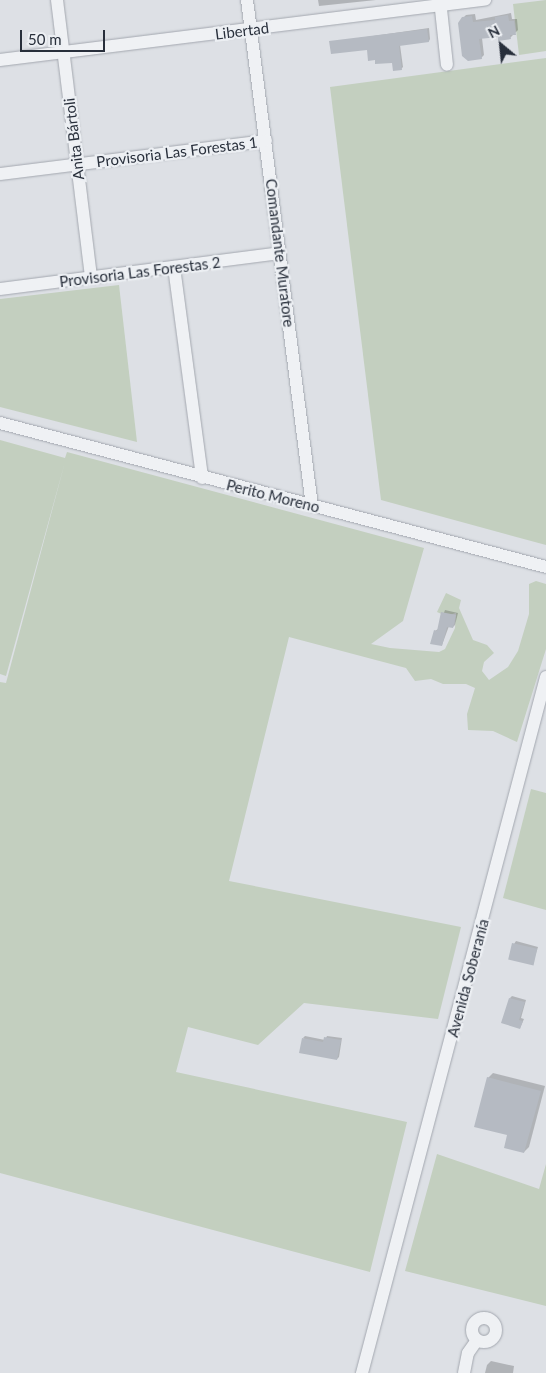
<!DOCTYPE html>
<html>
<head>
<meta charset="utf-8">
<style>
  body { margin:0 }
  #map { position:relative; width:546px; height:1373px; overflow:hidden; background:#dde0e5; font-family:Lato,sans-serif }
  div>[style] { position:absolute }
  [style*='--x'] { left:calc(var(--x)*1px); top:calc(var(--y)*1px); width:calc(var(--w)*1px); rotate:calc(var(--a)*1deg) }
  .green>* { inset:0; background:#c3cfbf }
  .shadow>* { inset:0; background:#0003 }
  .building>* { inset:0; background:#b5bac2; transform-origin:0 0 }
  .roads { filter:drop-shadow(0 0 1px #a3a7af) drop-shadow(0 0 1px #a3a7af) }
  .minor>* { height:12px; margin:-6px; padding:0 6px; transform-origin:6px; border-radius:6px; background:#eff1f4 }
  .minor>.ring { margin:-6px; padding:0; box-sizing:content-box; background:none; border:12px solid #eff1f4; border-radius:50% }
  span { translate:-50% -50%; white-space:nowrap; text-align:center; line-height:1.15; -webkit-text-stroke:4.5px #eceff3; paint-order:stroke }
  .street-label { font-size:15px; color:#282f3b }
  .north { position:absolute; left:476px; top:20px; width:50px; height:50px; -webkit-text-stroke:4px #eceff3; paint-order:stroke; rotate:332deg; font-size:14px; font-weight:700; line-height:20px; text-align:center; color:#282f3b }
  .north::after { content:''; display:block; margin:auto; width:18px; height:22px; background:#282f3b; clip-path:polygon(50% 0,100% 100%,50% 72%,0 100%) }
  .scale { position:absolute; left:20px; top:30px; width:85px; height:22px; box-sizing:border-box; border:2px solid #282f3b; border-top:0; padding-left:6px; font-size:15px; line-height:18px; white-space:nowrap; color:#282f3b; -webkit-text-stroke:4px #eceff3; paint-order:stroke }
</style>
</head>
<body>
<div id="map">
  <div class="green">
    <i style="clip-path:polygon(546px 0,546px 51px,519px 55px,513px 4px)"></i>
    <i style="clip-path:polygon(546px 58px,546px 545px,381px 500px,330px 87px)"></i>
    <i style="clip-path:polygon(119px 285px,137px 442px,0 407px,0 299px)"></i>
    <i style="clip-path:polygon(0 440px,65px 458px,67px 452px,424px 548px,403px 621px,371px 644px,390px 648px,439px 652px,445px 649px,455px 628px,456px 613px,446px 616px,437px 612px,446px 593px,461px 600px,459px 608px,473px 640px,487px 645px,494px 653px,484px 662px,482px 671px,489px 680px,508px 667px,518px 651px,529px 614px,529px 584px,536px 581px,546px 584px,546px 649px,517px 742px,493px 731px,468px 730px,467px 714px,475px 688px,466px 684px,443px 684px,431px 679px,415px 681px,406px 668px,289px 637px,229px 881px,461px 927px,438px 1019px,304px 1003px,258px 1045px,188px 1027px,176px 1072px,407px 1122px,370px 1272px,0 1173px,0 682px,6px 683px,65px 462px,6px 676px,0 674px)"></i>
    <i style="clip-path:polygon(531px 789px,546px 793px,546px 910px,503px 898px)"></i>
    <i style="clip-path:polygon(437px 1154px,539px 1189px,546px 1164px,546px 1306px,405px 1271px)"></i>
  </div>
  <div class="shadow">
    <i style="clip-path:polygon(318px 0,376px 0,319px 6px)"></i>
    <i style="clip-path:polygon(511px 13px,512px 19px,517px 19px,518px 30px,510px 38px,499px 35px,482px 38px,484px 55px,481px 58px,463px 18px,466px 15px,475px 14px,476px 20px)"></i>
    <i style="clip-path:polygon(429px 28px,430px 39px,429px 41px,400px 45px,403px 67px,401px 69px,393px 61px,376px 59px,368px 49px,331px 42px)"></i>
    <i style="clip-path:polygon(445px 610px,458px 613px,455px 625px,453px 627px,449px 626px,442px 645px,435px 631px,438px 629px)"></i>
    <i style="clip-path:polygon(516px 941px,538px 947px,532px 965px,514px 944px)"></i>
    <i style="clip-path:polygon(512px 996px,526px 1000px,521px 1018px,524px 1019px,520px 1028px,510px 998px)"></i>
    <i style="clip-path:polygon(305px 1036px,325px 1040px,327px 1036px,342px 1038px,339px 1057px,337px 1059px,303px 1038px)"></i>
    <i style="clip-path:polygon(493px 1073px,545px 1086px,529px 1147px,524px 1152px,509px 1135px,488px 1078px)"></i>
    <i style="clip-path:polygon(491px 1361px,514px 1366px,513px 1373px,485px 1373px,487px 1365px)"></i>
  </div>
  <div class="building">
    <i style="clip-path:polygon(508px 15px,509px 21px,514px 21px,516px 35px,510px 35px,511px 39px,498px 41px,498px 37px,479px 39px,482px 59px,468px 61px,462px 56px,458px 23px,462px 17px,472px 16px,473px 22px,495px 20px,495px 17px)"></i>
    <i style="clip-path:polygon(427px 29px,429px 42px,399px 46px,402px 70px,393px 71px,392px 63px,375px 64px,375px 60px,368px 61px,367px 50px,331px 54px,329px 41px)"></i>
    <i style="clip-path:polygon(441px 612px,456px 615px,453px 628px,447px 627px,442px 646px,430px 644px,434px 630px,437px 631px)"></i>
    <i style="left:512px;top:943px;width:26px;height:17px;rotate:13deg"></i>
    <i style="clip-path:polygon(509px 998px,525px 1002px,519px 1020px,523px 1021px,520px 1029px,501px 1023px)"></i>
    <i style="clip-path:polygon(324px 1037px,341px 1040px,337px 1060px,299px 1053px,302px 1038px,323px 1042px)"></i>
    <i style="clip-path:polygon(487px 1077px,541px 1091px,524px 1153px,504px 1148px,507px 1135px,474px 1127px)"></i>
  </div>
  <div class="roads">
    <div class="minor">
      <i style="--x:57;--y:0;--w:280;--a:83"></i>
      <i style="--x:247;--y:0;--w:510;--a:82.68"></i>
      <i style="--x:440;--y:0;--w:65;--a:83.9"></i>
      <i style="--x:0;--y:60;--w:489;--a:-7.1"></i>
      <i style="--x:0;--y:174;--w:268;--a:-7.1"></i>
      <i style="--x:174;--y:267;--w:213;--a:82.4"></i>
      <i style="--x:0;--y:289;--w:282;--a:-7.3"></i>
      <i style="--x:0;--y:423;--w:565;--a:14.77"></i>
      <i class="ring" style="left:472px;top:1318px;width:12px;height:12px"></i>
      <i style="--x:362;--y:1373;--w:720;--a:-75.19"></i>
      <i style="--x:464;--y:1373;--w:20;--a:-79"></i>
      <i style="--x:468;--y:1353;--w:16;--a:-55"></i>
    </div>
  </div>
  <div class="street-label">
    <span style="left:242px;top:31px;rotate:-7deg">Libertad</span>
    <span style="left:74px;top:139px;rotate:-97deg">Anita Bártoli</span>
    <span style="left:177px;top:152px;rotate:-7deg">Provisoria Las Forestas 1</span>
    <span style="left:280px;top:253px;rotate:83deg">Comandante Muratore</span>
    <span style="left:140px;top:272px;rotate:-7deg">Provisoria Las Forestas 2</span>
    <span style="left:273px;top:496px;rotate:14deg">Perito Moreno</span>
    <span style="left:468px;top:978px;rotate:-75deg">Avenida Soberanía</span>
  </div>
  <div class="north">N</div>
  <div class="scale">50 m</div>
</div>
</body>
</html>
